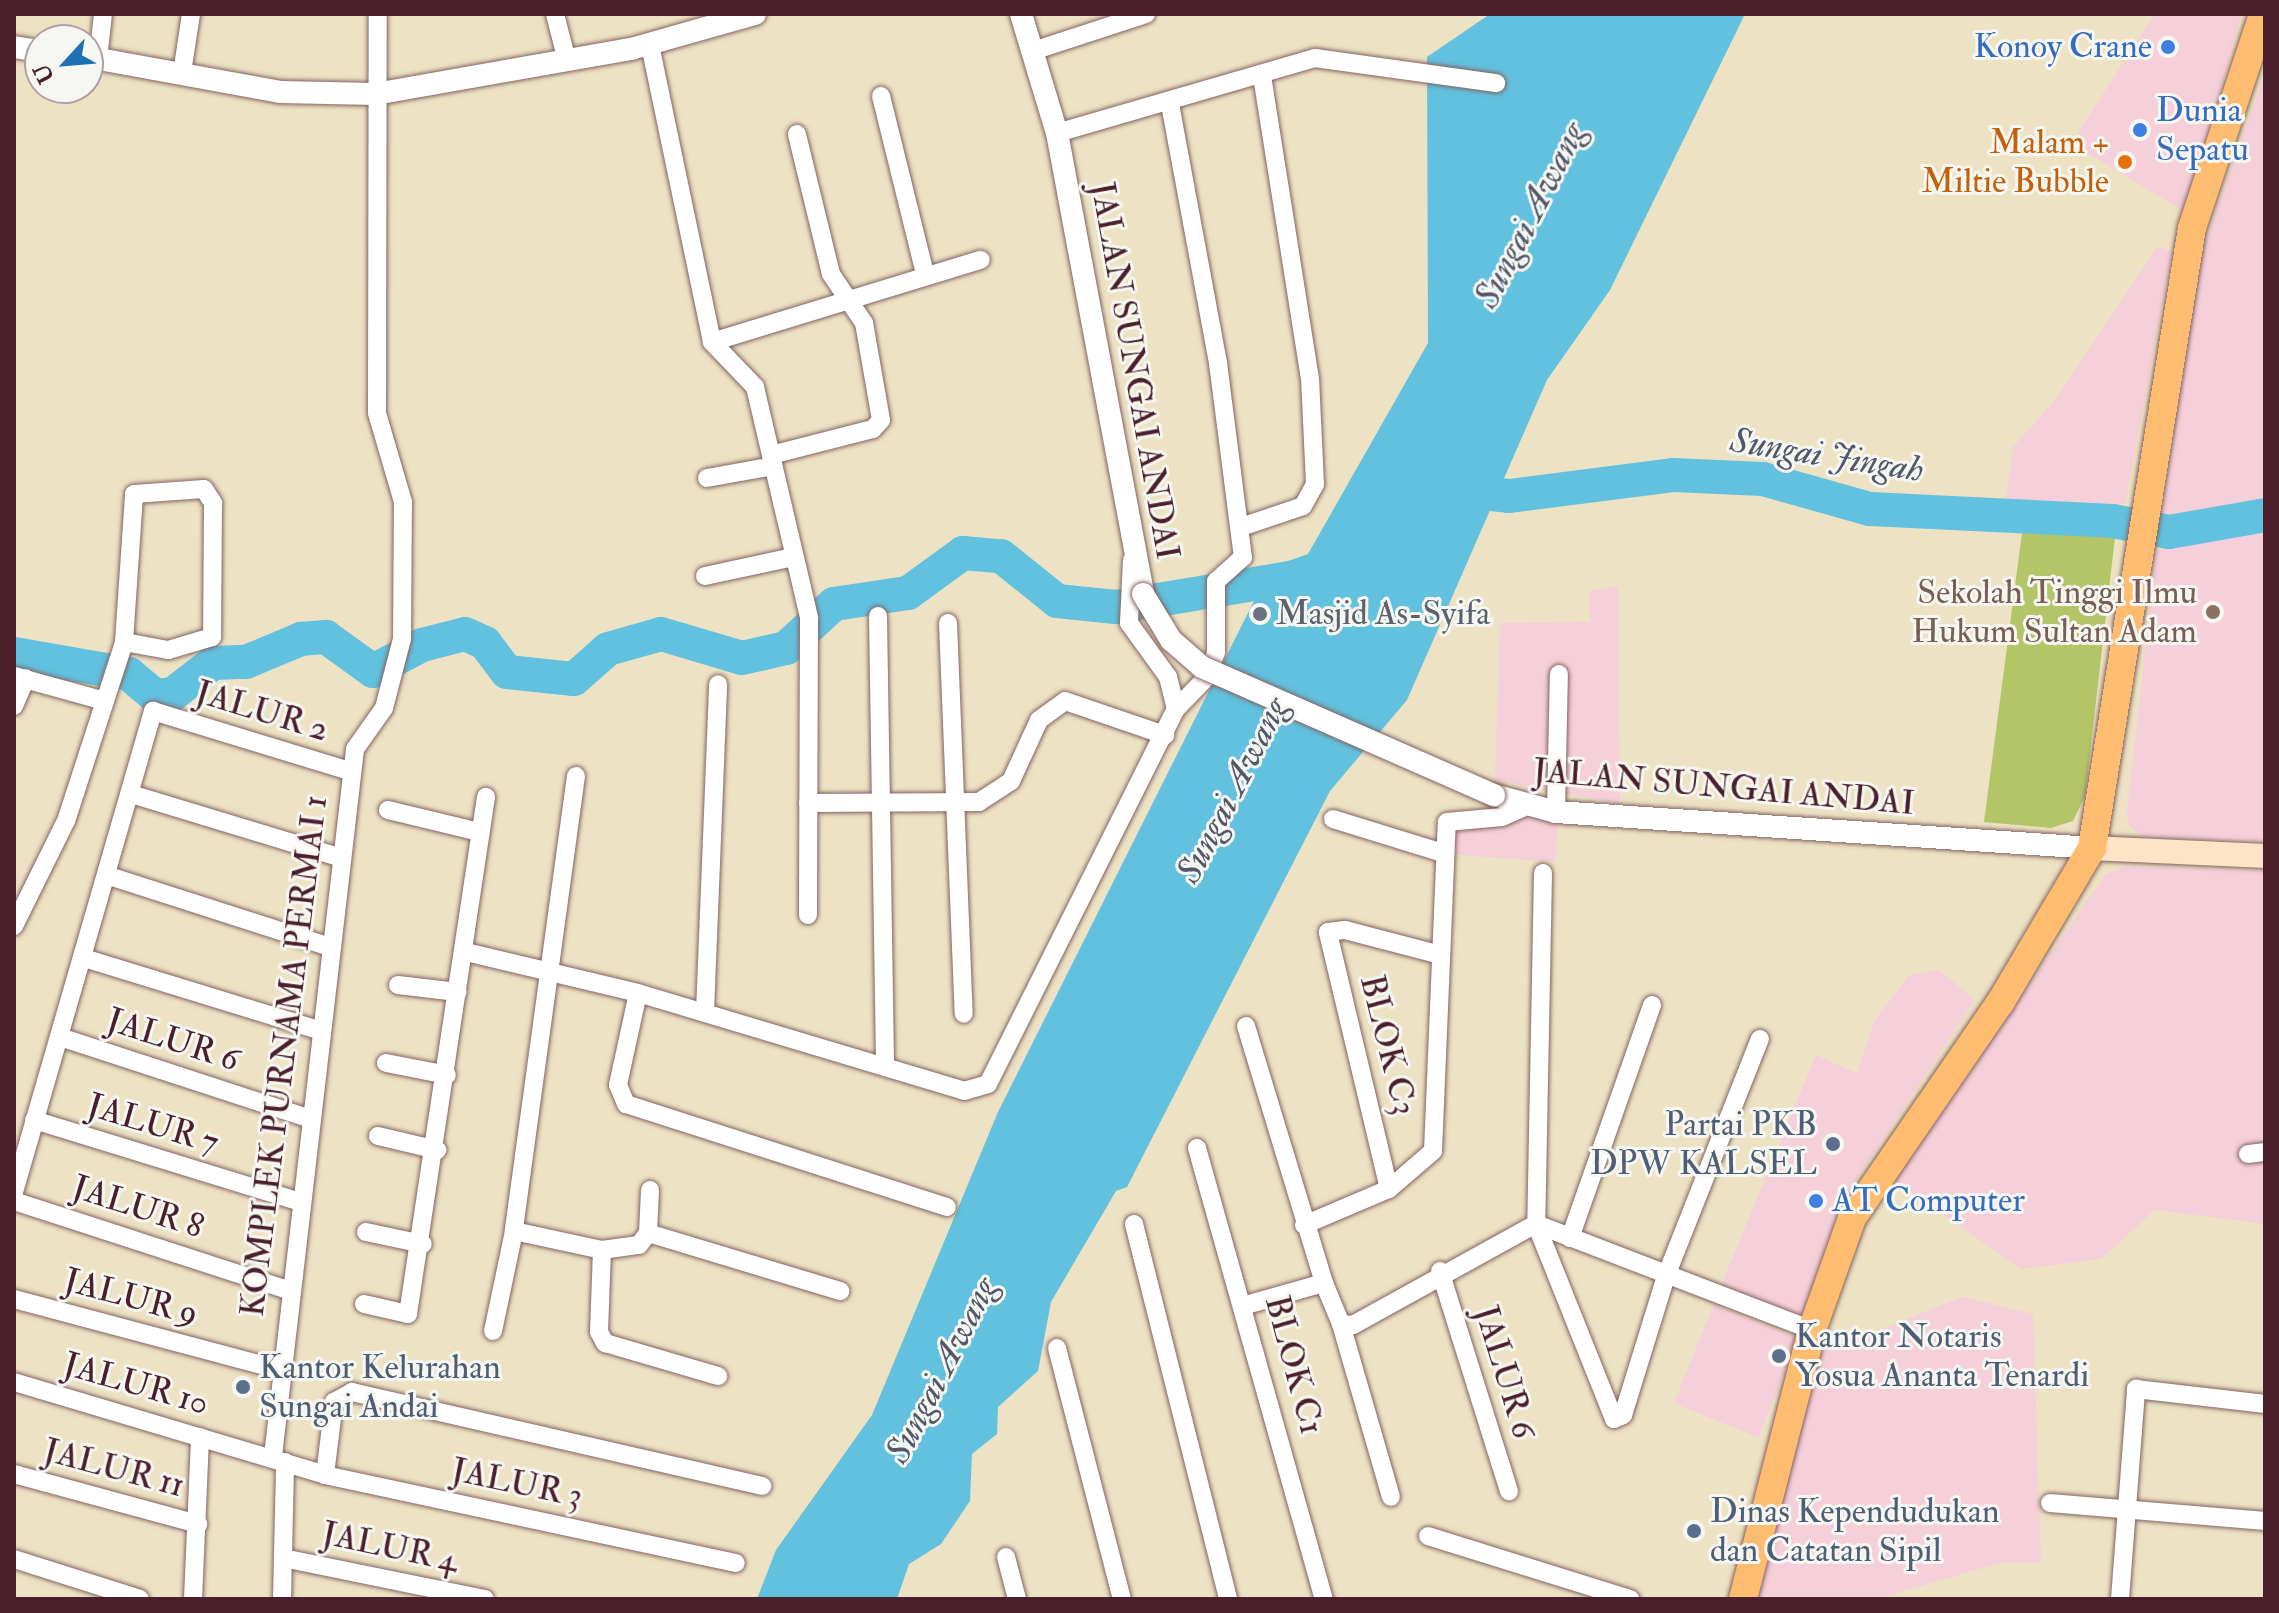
<!DOCTYPE html>
<html>
<head>
<meta charset="utf-8">
<style>
  body { margin:0 }
  #map { position:relative; width:2279px; height:1613px; overflow:hidden; background:#ede2c4; font-family:"IM FELL Double Pica",serif }
  div>[style] { position:absolute }
  [style*='--x'] { left:calc(var(--x)*1px); top:calc(var(--y)*1px); width:calc(var(--w)*1px); rotate:calc(var(--a)*1deg) }
  .built>* { inset:0; background:#f5cfd9; transform-origin:0 0 }
  .green>* { inset:0; background:#b4c568 }
  .water>* { inset:0; background:#61c1df }
  .river>* { height:34px; margin:-17px; padding:0 17px; transform-origin:17px; border-radius:17px; background:#61c1df }
  .roads { filter:drop-shadow(0 0 2px #836361) drop-shadow(0 0 2px #836361) }
  .minor>* { height:18px; margin:-9px; padding:0 9px; transform-origin:9px; border-radius:9px; background:#fff }
  .tertiary>* { height:22px; margin:-11px; padding:0 11px; transform-origin:11px; border-radius:11px; background:#fff }
  .secondary>* { height:24px; margin:-12px; padding:0 12px; transform-origin:12px; border-radius:12px; background:#fee4c6 }
  .primary>* { height:28px; margin:-14px; padding:0 14px; transform-origin:14px; border-radius:14px; background:#fdbc70 }
  .bridges { filter:drop-shadow(0 0 2px #836361) drop-shadow(0 0 2px #836361) }
  .tertiary-bridge>* { height:22px; margin:-11px; padding:0 11px; transform-origin:11px; border-radius:11px; background:#fff }
  .dots>* { width:22px; height:22px; translate:-50% -50%; box-sizing:border-box; border:4px solid #f6f6f2; border-radius:50% }
  span { translate:-50% -50%; white-space:nowrap; text-align:center; line-height:1.15; -webkit-text-stroke:6px #f6f6f2; paint-order:stroke }
  .shop-label { font-size:34px; color:#366cbe }
  .right { translate:-100% -50%; text-align:right }
  .left { translate:0 -50%; text-align:left }
  .food-label { font-size:34px; color:#c56008 }
  .street-label { font-size:34px; color:#4a1f2b }
  .education-label { font-size:34px; color:#785e54 }
  .worship-label { font-size:34px; color:#5b616d }
  .service-label { font-size:34px; color:#4e5e75 }
  .water-label { font-size:36px; color:#52586a; font-style:italic }
  .frame { position:absolute; inset:0; border:16px solid #4a1f2b; pointer-events:none }
  .north { position:absolute; left:24px; top:24px; width:80px; height:80px; box-sizing:border-box; background:#f6f6f2; border:2px solid #b1a0a2; border-radius:50%; rotate:244deg; font-size:22px; font-weight:700; line-height:32px; text-align:center; color:#4a1f2b }
  .north::after { content:''; display:block; margin:auto; width:28px; height:36px; background:#1f6fb2; clip-path:polygon(50% 0,100% 100%,50% 72%,0 100%) }
</style>
</head>
<body>
<div id="map">
  <div class="built">
    <i style="clip-path:polygon(2155px 14px,2242px 14px,2185px 212px,2071px 143px)"></i>
    <i style="clip-path:polygon(2265px 73px,2265px 512px,2175px 526px,2161px 522px,2200px 256px)"></i>
    <i style="clip-path:polygon(2158px 246px,2172px 252px,2125px 504px,2006px 500px,2013px 447px,2055px 400px)"></i>
    <i style="clip-path:polygon(2265px 522px,2265px 841px,2144px 838px,2129px 825px,2127px 812px,2156px 554px,2165px 544px)"></i>
    <i style="clip-path:polygon(1618px 586px,1620px 804px,1495px 780px,1500px 623px,1590px 622px,1590px 591px)"></i>
    <i style="clip-path:polygon(1526px 815px,1558px 825px,1555px 862px,1446px 854px,1441px 827px,1492px 827px)"></i>
    <i style="clip-path:polygon(2125px 866px,2265px 871px,2265px 1224px,2155px 1210px,2101px 1259px,2021px 1269px,1894px 1180px,2105px 875px)"></i>
    <i style="clip-path:polygon(1939px 970px,1975px 1000px,1844px 1198px,1808px 1312px,1798px 1321px,1718px 1293px,1816px 1055px,1857px 1073px,1875px 1020px,1909px 975px)"></i>
    <i style="clip-path:polygon(1963px 1297px,2033px 1314px,2041px 1563px,1999px 1563px,1877px 1599px,1745px 1599px,1815px 1355px)"></i>
    <i style="left:1714px;top:1304px;width:91px;height:107px;rotate:22deg"></i>
  </div>
  <div class="green">
    <i style="clip-path:polygon(2022px 533px,2115px 537px,2085px 796px,2073px 821px,2051px 828px,1984px 822px)"></i>
  </div>
  <div class="water">
    <i style="clip-path:polygon(1490px 14px,1745px 14px,1610px 290px,1547px 380px,1407px 700px,1330px 791px,1127px 1187px,1116px 1191px,1051px 1302px,1038px 1371px,998px 1407px,997px 1434px,972px 1454px,970px 1501px,941px 1544px,909px 1564px,897px 1599px,757px 1599px,776px 1550px,872px 1415px,998px 1112px,1271px 567px,1308px 554px,1428px 343px,1427px 57px)"></i>
  </div>
  <div class="river">
    <i style="--x:1452;--y:490;--w:57;--a:6"></i>
    <i style="--x:1509;--y:496;--w:165;--a:-7.3"></i>
    <i style="--x:1673;--y:475;--w:90;--a:2.5"></i>
    <i style="--x:1763;--y:479;--w:111;--a:15.7"></i>
    <i style="--x:1870;--y:509;--w:243;--a:2.8"></i>
    <i style="--x:2113;--y:521;--w:57;--a:11.1"></i>
    <i style="--x:2169;--y:532;--w:97;--a:-10"></i>
    <i style="--x:14;--y:654;--w:117;--a:9.9"></i>
    <i style="--x:129;--y:674;--w:34;--a:40"></i>
    <i style="--x:155;--y:696;--w:18;--a:-6"></i>
    <i style="--x:173;--y:694;--w:51;--a:-37.8"></i>
    <i style="--x:213;--y:663;--w:33;--a:-2"></i>
    <i style="--x:246;--y:662;--w:60;--a:-22.7"></i>
    <i style="--x:301;--y:639;--w:25;--a:-5"></i>
    <i style="--x:326;--y:637;--w:58;--a:35.9"></i>
    <i style="--x:373;--y:671;--w:55;--a:-28"></i>
    <i style="--x:422;--y:645;--w:44;--a:-14.3"></i>
    <i style="--x:465;--y:634;--w:22;--a:24"></i>
    <i style="--x:485;--y:643;--w:36;--a:53"></i>
    <i style="--x:507;--y:672;--w:67;--a:6"></i>
    <i style="--x:574;--y:679;--w:45;--a:-41.4"></i>
    <i style="--x:608;--y:649;--w:55;--a:-15.8"></i>
    <i style="--x:661;--y:634;--w:84;--a:16.5"></i>
    <i style="--x:742;--y:658;--w:45;--a:-12.8"></i>
    <i style="--x:786;--y:648;--w:65;--a:-42.5"></i>
    <i style="--x:834;--y:604;--w:75;--a:-8.5"></i>
    <i style="--x:908;--y:593;--w:68;--a:-36"></i>
    <i style="--x:963;--y:553;--w:38;--a:5"></i>
    <i style="--x:1001;--y:556;--w:72;--a:38.8"></i>
    <i style="--x:1057;--y:601;--w:59;--a:5.8"></i>
    <i style="--x:1116;--y:607;--w:194;--a:-9.5"></i>
  </div>
  <div class="roads">
    <div class="minor">
      <i style="--x:555;--y:14;--w:49;--a:75.7"></i>
      <i style="--x:650;--y:45;--w:303;--a:78.2"></i>
      <i style="--x:712;--y:342;--w:62;--a:46.3"></i>
      <i style="--x:755;--y:387;--w:237;--a:76.8"></i>
      <i style="--x:809;--y:618;--w:297;--a:90.2"></i>
      <i style="--x:1033;--y:51;--w:119;--a:-18.1"></i>
      <i style="--x:98;--y:59;--w:45;--a:-83.7"></i>
      <i style="--x:182;--y:73;--w:60;--a:-81.3"></i>
      <i style="--x:881;--y:96;--w:183;--a:76.1"></i>
      <i style="--x:1170;--y:104;--w:263;--a:79.5"></i>
      <i style="--x:1218;--y:363;--w:196;--a:82.7"></i>
      <i style="--x:1243;--y:557;--w:36;--a:138"></i>
      <i style="--x:1216;--y:581;--w:71;--a:90"></i>
      <i style="--x:1216;--y:652;--w:27;--a:110"></i>
      <i style="--x:1207;--y:677;--w:45;--a:134.1"></i>
      <i style="--x:1057;--y:133;--w:269;--a:-16.2"></i>
      <i style="--x:1315;--y:58;--w:183;--a:7.9"></i>
      <i style="--x:712;--y:342;--w:281;--a:-17"></i>
      <i style="--x:771;--y:455;--w:105;--a:-14.3"></i>
      <i style="--x:873;--y:429;--w:12;--a:-48"></i>
      <i style="--x:881;--y:420;--w:98;--a:-99.9"></i>
      <i style="--x:864;--y:323;--w:59;--a:-124"></i>
      <i style="--x:831;--y:274;--w:144;--a:-103.7"></i>
      <i style="--x:707;--y:478;--w:67;--a:-10.3"></i>
      <i style="--x:1241;--y:527;--w:65;--a:-18.7"></i>
      <i style="--x:1303;--y:506;--w:25;--a:-61"></i>
      <i style="--x:1315;--y:484;--w:105;--a:-92.7"></i>
      <i style="--x:1310;--y:379;--w:307;--a:-99"></i>
      <i style="--x:705;--y:576;--w:91;--a:-12.1"></i>
      <i style="--x:878;--y:616;--w:451;--a:89.1"></i>
      <i style="--x:948;--y:623;--w:391;--a:87.7"></i>
      <i style="--x:14;--y:676;--w:94;--a:15.4"></i>
      <i style="--x:14;--y:706;--w:30;--a:-67"></i>
      <i style="--x:576;--y:776;--w:459;--a:97.8"></i>
      <i style="--x:514;--y:1231;--w:90;--a:12.2"></i>
      <i style="--x:602;--y:1250;--w:82;--a:92.1"></i>
      <i style="--x:599;--y:1332;--w:13;--a:61"></i>
      <i style="--x:605;--y:1343;--w:118;--a:16.3"></i>
      <i style="--x:131;--y:794;--w:220;--a:16.9"></i>
      <i style="--x:808;--y:803;--w:171;--a:-0.3"></i>
      <i style="--x:979;--y:802;--w:38;--a:-33"></i>
      <i style="--x:1011;--y:781;--w:67;--a:-65.3"></i>
      <i style="--x:1039;--y:720;--w:32;--a:-36"></i>
      <i style="--x:1065;--y:701;--w:106;--a:18.8"></i>
      <i style="--x:388;--y:810;--w:94;--a:13.6"></i>
      <i style="--x:1556;--y:812;--w:138;--a:-88.8"></i>
      <i style="--x:1333;--y:819;--w:115;--a:17.2"></i>
      <i style="--x:1543;--y:873;--w:351;--a:91.1"></i>
      <i style="--x:1536;--y:1224;--w:210;--a:68.2"></i>
      <i style="--x:1614;--y:1419;--w:10;--a:-24"></i>
      <i style="--x:1623;--y:1415;--w:145;--a:-72.8"></i>
      <i style="--x:1666;--y:1276;--w:255;--a:-68.4"></i>
      <i style="--x:106;--y:875;--w:235;--a:17.8"></i>
      <i style="--x:14;--y:926;--w:117;--a:-63.7"></i>
      <i style="--x:66;--y:821;--w:188;--a:-72"></i>
      <i style="--x:124;--y:642;--w:148;--a:-86.1"></i>
      <i style="--x:134;--y:494;--w:70;--a:-4.1"></i>
      <i style="--x:204;--y:489;--w:17;--a:57"></i>
      <i style="--x:213;--y:503;--w:134;--a:90.4"></i>
      <i style="--x:212;--y:637;--w:46;--a:163.5"></i>
      <i style="--x:168;--y:650;--w:45;--a:-169.7"></i>
      <i style="--x:466;--y:952;--w:177;--a:13.4"></i>
      <i style="--x:638;--y:993;--w:94;--a:102.3"></i>
      <i style="--x:618;--y:1085;--w:21;--a:67"></i>
      <i style="--x:626;--y:1104;--w:337;--a:17.8"></i>
      <i style="--x:84;--y:958;--w:249;--a:17.1"></i>
      <i style="--x:398;--y:985;--w:60;--a:6.7"></i>
      <i style="--x:638;--y:993;--w:340;--a:16.7"></i>
      <i style="--x:964;--y:1091;--w:25;--a:-16"></i>
      <i style="--x:988;--y:1084;--w:419;--a:-63.4"></i>
      <i style="--x:1176;--y:709;--w:33;--a:-104"></i>
      <i style="--x:1168;--y:677;--w:67;--a:-125.8"></i>
      <i style="--x:1129;--y:623;--w:63;--a:-87.3"></i>
      <i style="--x:705;--y:1012;--w:328;--a:-87.7"></i>
      <i style="--x:1246;--y:1026;--w:269;--a:73.1"></i>
      <i style="--x:60;--y:1037;--w:264;--a:18.1"></i>
      <i style="--x:386;--y:1063;--w:62;--a:11.1"></i>
      <i style="--x:34;--y:1120;--w:278;--a:17.1"></i>
      <i style="--x:378;--y:1136;--w:61;--a:13.3"></i>
      <i style="--x:1197;--y:1148;--w:469;--a:74.3"></i>
      <i style="--x:2248;--y:1154;--w:17;--a:-7"></i>
      <i style="--x:1389;--y:1189;--w:264;--a:-103.4"></i>
      <i style="--x:1328;--y:932;--w:17;--a:-7"></i>
      <i style="--x:1345;--y:930;--w:99;--a:14.6"></i>
      <i style="--x:14;--y:1192;--w:501;--a:-73.88"></i>
      <i style="--x:153;--y:711;--w:208;--a:17"></i>
      <i style="--x:14;--y:1201;--w:288;--a:18"></i>
      <i style="--x:1134;--y:1224;--w:387;--a:75.9"></i>
      <i style="--x:1304;--y:1225;--w:92;--a:-23"></i>
      <i style="--x:1389;--y:1189;--w:58;--a:-40.8"></i>
      <i style="--x:1433;--y:1151;--w:329;--a:-87.6"></i>
      <i style="--x:1447;--y:822;--w:55;--a:-5.2"></i>
      <i style="--x:1502;--y:817;--w:27;--a:-24"></i>
      <i style="--x:366;--y:1232;--w:58;--a:11.9"></i>
      <i style="--x:648;--y:1233;--w:43;--a:-87.3"></i>
      <i style="--x:1570;--y:1238;--w:247;--a:-70.6"></i>
      <i style="--x:602;--y:1250;--w:37;--a:-8"></i>
      <i style="--x:639;--y:1245;--w:15;--a:-53"></i>
      <i style="--x:648;--y:1233;--w:201;--a:16.8"></i>
      <i style="--x:1440;--y:1271;--w:231;--a:72.6"></i>
      <i style="--x:14;--y:1299;--w:272;--a:14.9"></i>
      <i style="--x:364;--y:1304;--w:45;--a:12.8"></i>
      <i style="--x:408;--y:1314;--w:523;--a:-81.42"></i>
      <i style="--x:1246;--y:1305;--w:81;--a:-15.8"></i>
      <i style="--x:1324;--y:1283;--w:44;--a:67.5"></i>
      <i style="--x:1341;--y:1324;--w:12;--a:5"></i>
      <i style="--x:1353;--y:1325;--w:209;--a:-28.9"></i>
      <i style="--x:1536;--y:1224;--w:296;--a:21"></i>
      <i style="--x:1341;--y:1324;--w:180;--a:73.9"></i>
      <i style="--x:493;--y:1331;--w:102;--a:-78.1"></i>
      <i style="--x:1057;--y:1348;--w:259;--a:75.5"></i>
      <i style="--x:14;--y:1382;--w:325;--a:16.6"></i>
      <i style="--x:325;--y:1475;--w:420;--a:12.1"></i>
      <i style="--x:273;--y:1456;--w:712;--a:-83.38"></i>
      <i style="--x:355;--y:749;--w:50;--a:-54.7"></i>
      <i style="--x:384;--y:708;--w:71;--a:-75.4"></i>
      <i style="--x:402;--y:639;--w:137;--a:-89.6"></i>
      <i style="--x:403;--y:502;--w:93;--a:-106.3"></i>
      <i style="--x:377;--y:413;--w:399;--a:-89.9"></i>
      <i style="--x:14;--y:1474;--w:191;--a:15.2"></i>
      <i style="--x:325;--y:1475;--w:74;--a:-83"></i>
      <i style="--x:334;--y:1402;--w:21;--a:-29"></i>
      <i style="--x:352;--y:1392;--w:421;--a:12.9"></i>
      <i style="--x:2050;--y:1503;--w:216;--a:4.8"></i>
      <i style="--x:1428;--y:1536;--w:212;--a:17.3"></i>
      <i style="--x:1006;--y:1557;--w:43;--a:75.3"></i>
      <i style="--x:283;--y:1558;--w:206;--a:11.5"></i>
      <i style="--x:14;--y:1559;--w:132;--a:17.6"></i>
      <i style="--x:193;--y:1599;--w:162;--a:-87.5"></i>
      <i style="--x:282;--y:1599;--w:137;--a:-88.7"></i>
      <i style="--x:2120;--y:1599;--w:211;--a:-85.6"></i>
      <i style="--x:2136;--y:1389;--w:130;--a:6.6"></i>
    </div>
    <div class="tertiary">
      <i style="--x:1021;--y:14;--w:124;--a:73.2"></i>
      <i style="--x:1057;--y:133;--w:469;--a:79.4"></i>
      <i style="--x:14;--y:47;--w:26;--a:9"></i>
      <i style="--x:88;--y:57;--w:195;--a:10.3"></i>
      <i style="--x:280;--y:92;--w:95;--a:1.2"></i>
      <i style="--x:375;--y:94;--w:260;--a:-10"></i>
      <i style="--x:631;--y:49;--w:129;--a:-15.8"></i>
      <i style="--x:1494;--y:795;--w:64;--a:15.3"></i>
      <i style="--x:1556;--y:812;--w:537;--a:3.84"></i>
    </div>
    <div class="secondary">
      <i style="--x:2092;--y:848;--w:173;--a:2.6"></i>
    </div>
    <div class="primary">
      <i style="--x:1743;--y:1599;--w:278;--a:-75.6"></i>
      <i style="--x:1812;--y:1330;--w:119;--a:-70.3"></i>
      <i style="--x:1852;--y:1218;--w:261;--a:-55.5"></i>
      <i style="--x:2000;--y:1003;--w:180;--a:-59.3"></i>
      <i style="--x:2092;--y:848;--w:628;--a:-80.84"></i>
      <i style="--x:2192;--y:228;--w:225;--a:-71.6"></i>
    </div>
  </div>
  <div class="bridges">
    <div class="tertiary-bridge">
      <i style="--x:1143;--y:594;--w:54;--a:58.7"></i>
      <i style="--x:1171;--y:640;--w:41;--a:41.1"></i>
      <i style="--x:1202;--y:667;--w:319;--a:23.7"></i>
    </div>
  </div>
  <div class="dots">
    <i style="left:2168px;top:47px;background:#3f7fe0"></i>
    <i style="left:2140px;top:130px;background:#3f7fe0"></i>
    <i style="left:2125px;top:162px;background:#e8710a"></i>
    <i style="left:2213px;top:612px;background:#8d6e63"></i>
    <i style="left:1260px;top:614px;background:#6b7280"></i>
    <i style="left:1833px;top:1144px;background:#5c6f8a"></i>
    <i style="left:1816px;top:1201px;background:#3f7fe0"></i>
    <i style="left:1779px;top:1356px;background:#5c6f8a"></i>
    <i style="left:243px;top:1387px;background:#5c6f8a"></i>
    <i style="left:1694px;top:1531px;background:#5c6f8a"></i>
  </div>
  <div class="shop-label">
    <span class="right" style="left:2152px;top:47px">Konoy Crane</span>
    <span class="left" style="left:2156px;top:130px">Dunia<br>Sepatu</span>
    <span class="left" style="left:1832px;top:1201px">AT Computer</span>
  </div>
  <div class="food-label">
    <span class="right" style="left:2109px;top:162px">Malam +<br>Miltie Bubble</span>
  </div>
  <div class="street-label">
    <span style="left:1135px;top:371px;rotate:80deg">JALAN SUNGAI ANDAI</span>
    <span style="left:262px;top:711px;rotate:17deg">JALUR 2</span>
    <span style="left:1724px;top:787px;rotate:5deg">JALAN SUNGAI ANDAI</span>
    <span style="left:173px;top:1040px;rotate:18deg">JALUR 6</span>
    <span style="left:1388px;top:1045px;rotate:76deg">BLOK C3</span>
    <span style="left:284px;top:1056px;rotate:-83deg">KOMPLEK PURNAMA PERMAI 1</span>
    <span style="left:153px;top:1124px;rotate:17deg">JALUR 7</span>
    <span style="left:138px;top:1207px;rotate:18deg">JALUR 8</span>
    <span style="left:131px;top:1297px;rotate:15deg">JALUR 9</span>
    <span style="left:1294px;top:1365px;rotate:75deg">BLOK C1</span>
    <span style="left:1505px;top:1372px;rotate:73deg">JALUR 6</span>
    <span style="left:136px;top:1384px;rotate:16deg">JALUR 10</span>
    <span style="left:114px;top:1468px;rotate:15deg">JALUR 11</span>
    <span style="left:517px;top:1483px;rotate:12deg">JALUR 3</span>
    <span style="left:390px;top:1547px;rotate:12deg">JALUR 4</span>
  </div>
  <div class="education-label">
    <span class="right" style="left:2197px;top:612px">Sekolah Tinggi Ilmu<br>Hukum Sultan Adam</span>
  </div>
  <div class="worship-label">
    <span class="left" style="left:1276px;top:614px">Masjid As-Syifa</span>
  </div>
  <div class="service-label">
    <span class="right" style="left:1817px;top:1144px">Partai PKB<br>DPW KALSEL</span>
    <span class="left" style="left:1795px;top:1356px">Kantor Notaris<br>Yosua Ananta Tenardi</span>
    <span class="left" style="left:259px;top:1387px">Kantor Kelurahan<br>Sungai Andai</span>
    <span class="left" style="left:1710px;top:1531px">Dinas Kependudukan<br>dan Catatan Sipil</span>
  </div>
  <div class="water-label">
    <span style="left:1530px;top:215px;rotate:-63deg">Sungai Awang</span>
    <span style="left:1827px;top:455px;rotate:9deg">Sungai Jingah</span>
    <span style="left:1232px;top:790px;rotate:-63deg">Sungai Awang</span>
    <span style="left:941px;top:1370px;rotate:-63deg">Sungai Awang</span>
  </div>
  <div class="frame"></div>
  <div class="north">U</div>
</div>
</body>
</html>
